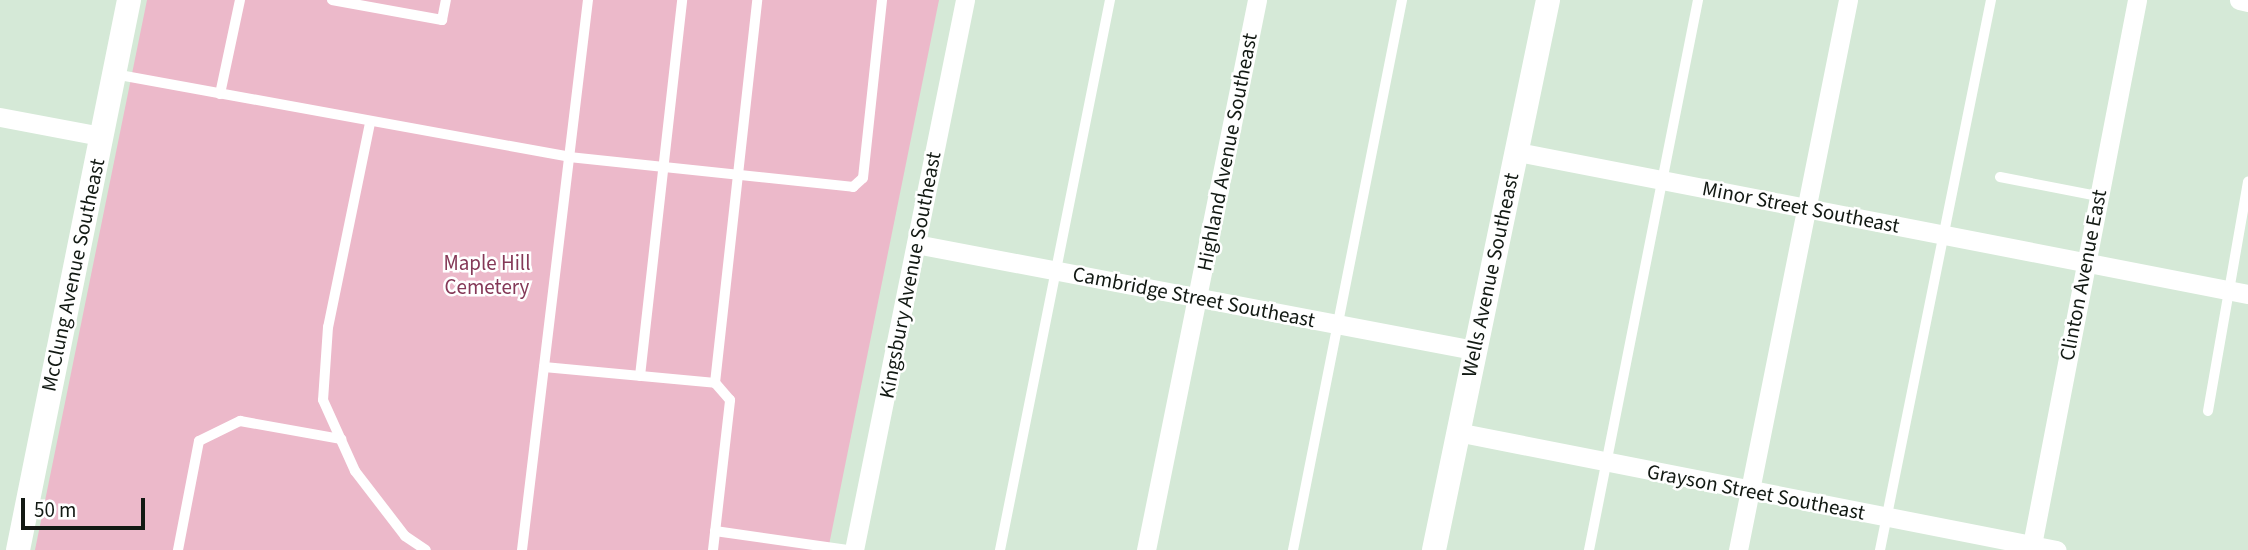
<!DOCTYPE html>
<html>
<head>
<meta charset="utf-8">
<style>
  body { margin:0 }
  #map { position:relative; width:2248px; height:550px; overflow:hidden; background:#d5e9d7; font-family:"Source Sans 3",sans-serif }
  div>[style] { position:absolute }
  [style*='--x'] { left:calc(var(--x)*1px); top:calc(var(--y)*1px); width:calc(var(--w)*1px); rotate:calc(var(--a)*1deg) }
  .green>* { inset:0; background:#ecb9ca }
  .service>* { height:10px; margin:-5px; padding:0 5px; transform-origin:5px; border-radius:5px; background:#fff }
  .minor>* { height:19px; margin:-9.5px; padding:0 9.5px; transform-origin:9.5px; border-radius:9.5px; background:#fff }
  .tertiary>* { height:24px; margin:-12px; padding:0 12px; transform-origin:12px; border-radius:12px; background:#fff }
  span { translate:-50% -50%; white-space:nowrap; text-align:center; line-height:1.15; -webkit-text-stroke:5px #fff; paint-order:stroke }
  .street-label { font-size:21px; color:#121913 }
  .park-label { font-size:21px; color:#853958 }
  .scale { position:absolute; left:21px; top:498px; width:124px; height:32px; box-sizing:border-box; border:4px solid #121913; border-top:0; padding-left:9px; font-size:21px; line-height:24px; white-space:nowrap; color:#121913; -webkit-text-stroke:5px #fff; paint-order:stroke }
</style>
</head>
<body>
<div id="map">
  <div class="green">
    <i style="clip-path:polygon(147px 0,939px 0,828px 550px,35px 550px)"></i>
  </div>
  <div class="service">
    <i style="--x:332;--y:0;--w:112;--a:10.3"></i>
    <i style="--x:442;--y:20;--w:20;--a:-79"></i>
    <i style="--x:114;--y:74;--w:463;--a:10.3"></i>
    <i style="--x:569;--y:157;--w:286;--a:6"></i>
    <i style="--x:853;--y:187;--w:13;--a:-42"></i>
    <i style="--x:863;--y:178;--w:179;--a:-83.9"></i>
    <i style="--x:220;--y:94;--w:96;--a:-78"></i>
    <i style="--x:370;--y:123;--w:208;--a:101.6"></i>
    <i style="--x:328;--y:327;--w:73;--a:93.9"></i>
    <i style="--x:323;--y:400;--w:78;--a:65.7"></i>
    <i style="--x:355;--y:471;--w:82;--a:52.4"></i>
    <i style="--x:405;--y:536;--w:25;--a:34"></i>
    <i style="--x:2000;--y:177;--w:100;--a:11"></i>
    <i style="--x:544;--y:367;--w:172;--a:5.3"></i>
    <i style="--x:640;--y:376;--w:378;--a:-83.6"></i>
    <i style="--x:2208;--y:411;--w:233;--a:-80.1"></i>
    <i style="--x:715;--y:531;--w:134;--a:8.1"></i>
    <i style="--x:178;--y:550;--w:111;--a:-79.1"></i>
    <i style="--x:199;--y:441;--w:46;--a:-26"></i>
    <i style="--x:240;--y:421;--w:103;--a:10.1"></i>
    <i style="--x:522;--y:550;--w:554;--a:-83.16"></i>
    <i style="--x:713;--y:550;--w:151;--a:-83.5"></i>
    <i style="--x:730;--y:400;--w:23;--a:-131"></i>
    <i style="--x:715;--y:383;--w:385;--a:-83.7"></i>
    <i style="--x:1000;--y:550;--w:561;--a:-78.69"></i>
    <i style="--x:1293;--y:550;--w:561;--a:-78.79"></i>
    <i style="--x:1589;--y:550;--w:561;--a:-78.79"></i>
    <i style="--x:1880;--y:550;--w:561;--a:-78.59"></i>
  </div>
  <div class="minor">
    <i style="--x:2239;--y:0;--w:9;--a:13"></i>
    <i style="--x:0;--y:117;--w:103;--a:10.7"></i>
    <i style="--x:1518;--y:152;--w:744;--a:11.01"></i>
    <i style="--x:916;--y:244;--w:567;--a:10.77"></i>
    <i style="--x:1457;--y:432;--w:611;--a:11.14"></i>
    <i style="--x:854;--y:550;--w:561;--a:-78.59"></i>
    <i style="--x:1146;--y:550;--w:561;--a:-78.59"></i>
    <i style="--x:1738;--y:550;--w:561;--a:-78.69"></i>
    <i style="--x:2031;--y:550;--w:560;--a:-79.09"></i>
  </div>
  <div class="tertiary">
    <i style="--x:18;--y:550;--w:561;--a:-78.59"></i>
    <i style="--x:1434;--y:550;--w:562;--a:-78.29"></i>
  </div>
  <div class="street-label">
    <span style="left:1227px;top:152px;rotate:-79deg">Highland Avenue Southeast</span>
    <span style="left:1801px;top:207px;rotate:11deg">Minor Street Southeast</span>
    <span style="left:73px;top:275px;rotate:-78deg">McClung Avenue Southeast</span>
    <span style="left:910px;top:275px;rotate:-79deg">Kingsbury Avenue Southeast</span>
    <span style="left:1490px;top:275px;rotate:-78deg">Wells Avenue Southeast</span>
    <span style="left:2083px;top:275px;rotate:-79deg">Clinton Avenue East</span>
    <span style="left:1194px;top:297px;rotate:11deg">Cambridge Street Southeast</span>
    <span style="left:1756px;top:492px;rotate:11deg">Grayson Street Southeast</span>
  </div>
  <div class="park-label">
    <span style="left:487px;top:275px">Maple Hill<br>Cemetery</span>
  </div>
  <div class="scale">50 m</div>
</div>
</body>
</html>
